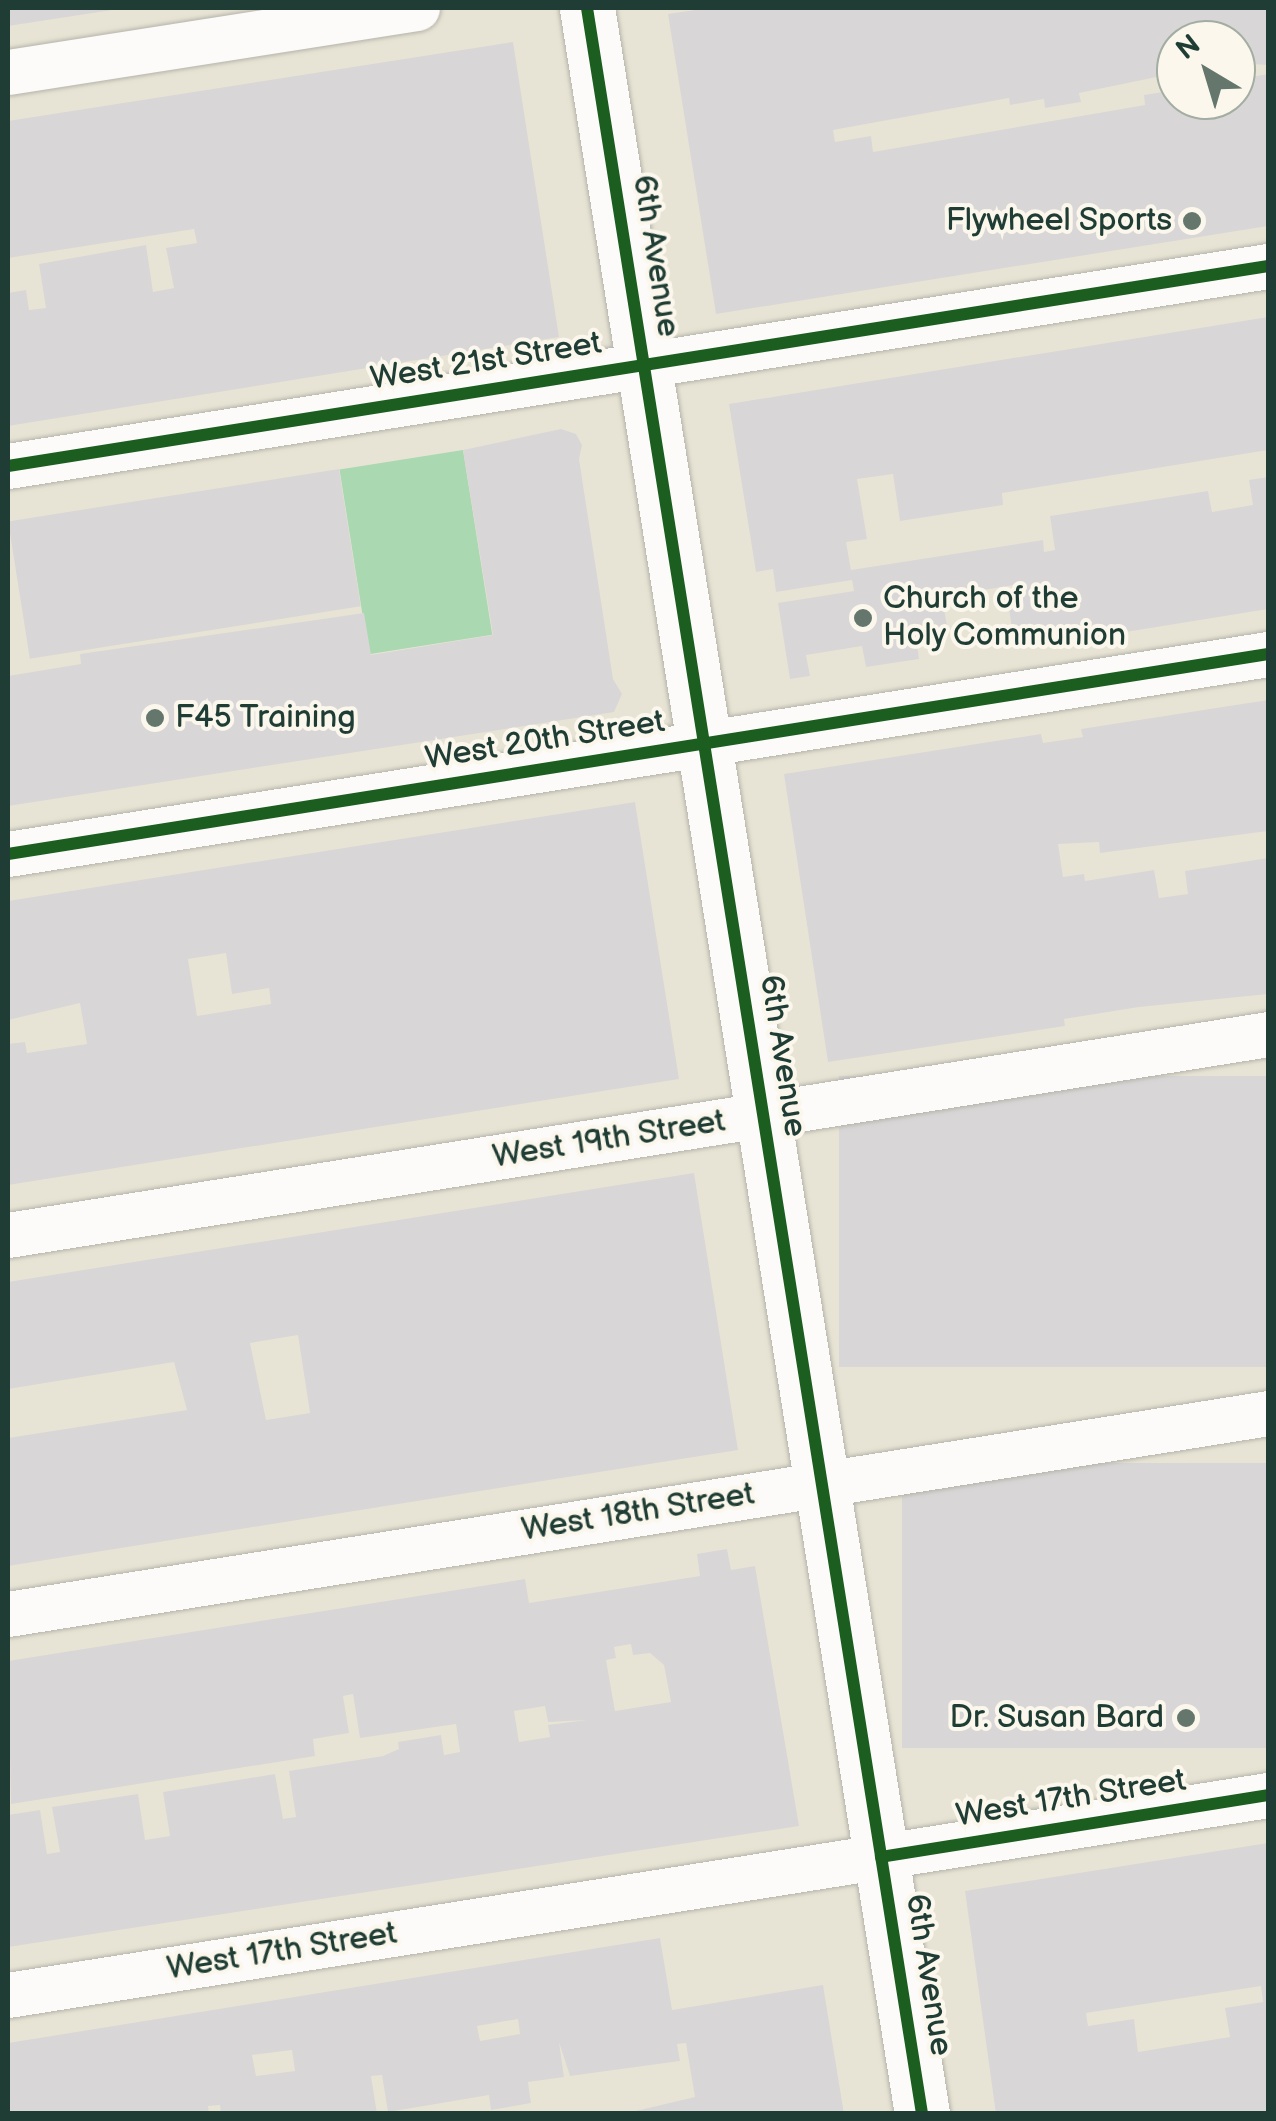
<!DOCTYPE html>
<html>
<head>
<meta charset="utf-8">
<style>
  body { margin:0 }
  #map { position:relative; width:1276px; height:2121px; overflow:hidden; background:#e8e4d5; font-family:"Balsamiq Sans",sans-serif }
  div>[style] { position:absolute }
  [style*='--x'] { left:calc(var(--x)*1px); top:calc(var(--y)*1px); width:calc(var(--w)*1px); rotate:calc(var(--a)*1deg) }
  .green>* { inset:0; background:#aad8b0; transform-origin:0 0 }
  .building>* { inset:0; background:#d9d6d7; transform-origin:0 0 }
  .roads { filter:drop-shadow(0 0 2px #b4b4aa) drop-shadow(0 0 2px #b4b4aa) }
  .minor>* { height:45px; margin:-22.5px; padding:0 22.5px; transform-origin:22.5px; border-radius:22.5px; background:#fcfbf9 }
  .major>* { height:55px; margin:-27.5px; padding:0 27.5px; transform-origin:27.5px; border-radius:27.5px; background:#fcfbf9 }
  .cycleway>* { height:12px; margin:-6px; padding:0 6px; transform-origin:6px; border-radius:6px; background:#1b5e20 }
  .dots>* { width:28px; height:28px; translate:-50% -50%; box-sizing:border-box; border:5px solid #fbf7ec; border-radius:50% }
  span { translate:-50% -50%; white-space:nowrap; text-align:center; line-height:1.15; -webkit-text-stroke:8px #fbf7ec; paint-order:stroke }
  .poi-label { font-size:32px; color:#1f3d34 }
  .right { translate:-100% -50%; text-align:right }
  .left { translate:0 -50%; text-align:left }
  .street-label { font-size:32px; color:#1f3d34 }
  .frame { position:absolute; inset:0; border:10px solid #1f3d34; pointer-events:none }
  .north { position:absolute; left:1156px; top:20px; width:100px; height:100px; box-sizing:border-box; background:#fbf7ec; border:2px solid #a3ada2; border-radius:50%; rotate:322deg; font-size:28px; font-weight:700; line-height:40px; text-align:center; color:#1f3d34 }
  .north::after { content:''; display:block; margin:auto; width:35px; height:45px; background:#65776c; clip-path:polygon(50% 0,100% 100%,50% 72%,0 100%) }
</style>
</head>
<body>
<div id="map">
  <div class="green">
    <i style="left:463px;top:450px;width:187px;height:125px;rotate:81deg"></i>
  </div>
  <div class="building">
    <i style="clip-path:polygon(8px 8px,112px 8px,112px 10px,8px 26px)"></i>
    <i style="clip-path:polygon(708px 8px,1268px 8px,1268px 65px,1236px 63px,1236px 40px,1176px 40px,1176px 73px,1079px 93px,1081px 102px,1045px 108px,1044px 99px,1010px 105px,1009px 98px,833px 130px,835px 142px,871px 136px,873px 152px,1145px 105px,1144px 95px,1176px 90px,1176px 100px,1236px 100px,1236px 80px,1268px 74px,1268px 226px,716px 314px,668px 14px)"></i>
    <i style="clip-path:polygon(513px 42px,559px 337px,8px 426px,8px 293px,26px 290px,29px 310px,46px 308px,39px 264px,146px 245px,153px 292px,174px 288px,166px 248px,197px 243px,194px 229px,8px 258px,8px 121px)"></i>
    <i style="clip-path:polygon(1268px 317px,1268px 450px,1002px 493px,1003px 505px,900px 521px,893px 474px,857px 479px,867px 539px,846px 542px,851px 570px,1043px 540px,1044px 552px,1055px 550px,1050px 516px,1208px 491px,1212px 512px,1253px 505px,1249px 480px,1268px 477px,1268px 609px,1070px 641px,1068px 633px,1014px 642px,1009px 608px,1022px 606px,1019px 584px,942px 597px,948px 632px,916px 637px,919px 659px,866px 667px,862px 646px,806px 655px,810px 676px,790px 679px,778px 603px,854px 591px,852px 580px,776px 592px,773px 569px,756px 572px,729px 404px)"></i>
    <i style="clip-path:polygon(561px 429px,576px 434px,582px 445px,579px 459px,613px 679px,622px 694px,614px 712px,8px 806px,8px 676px,81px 664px,80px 654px,364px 613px,371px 655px,493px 635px,463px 450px)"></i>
    <i style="left:339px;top:469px;width:139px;height:335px;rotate:81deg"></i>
    <i style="clip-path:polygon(1268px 700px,1268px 831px,1100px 853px,1099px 842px,1058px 844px,1063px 877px,1084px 874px,1085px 881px,1154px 870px,1159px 898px,1188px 894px,1185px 871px,1268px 858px,1268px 994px,1139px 1007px,1064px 1019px,1065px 1026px,828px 1062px,784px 774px,1041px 734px,1043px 743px,1083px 737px,1081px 729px)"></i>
    <i style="clip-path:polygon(evenodd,635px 802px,679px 1079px,8px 1185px,8px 1044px,25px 1042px,27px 1053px,87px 1044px,80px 1003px,8px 1020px,8px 901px,635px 802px,226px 953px,232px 994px,269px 988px,271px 1004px,197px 1016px,188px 959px,226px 953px)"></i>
    <i style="left:1268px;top:1076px;width:291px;height:429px;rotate:90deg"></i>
    <i style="clip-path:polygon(evenodd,694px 1173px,738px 1450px,8px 1566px,8px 1438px,187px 1410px,174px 1362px,8px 1389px,8px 1282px,694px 1173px,298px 1335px,310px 1413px,266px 1420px,250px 1343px,298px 1335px)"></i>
    <i style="left:1268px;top:1463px;width:285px;height:366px;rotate:90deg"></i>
    <i style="clip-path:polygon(evenodd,727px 1549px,731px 1570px,755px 1566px,799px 1826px,8px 1947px,8px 1815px,40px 1810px,47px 1854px,60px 1852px,52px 1807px,138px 1794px,145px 1840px,170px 1836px,163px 1792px,275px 1774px,283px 1819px,296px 1817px,289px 1771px,383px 1756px,399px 1749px,398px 1742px,441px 1735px,444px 1755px,460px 1752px,456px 1724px,360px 1738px,353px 1694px,343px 1696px,349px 1733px,313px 1739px,315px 1756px,11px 1804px,8px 1661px,525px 1579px,529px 1603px,700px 1576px,697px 1554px,727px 1549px,631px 1644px,633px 1655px,650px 1653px,664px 1665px,671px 1702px,615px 1711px,606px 1660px,616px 1658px,614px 1647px,631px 1644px,727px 1549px,545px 1706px,548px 1722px,587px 1720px,548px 1725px,550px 1737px,519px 1742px,514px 1711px,545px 1706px)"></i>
    <i style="clip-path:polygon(evenodd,1268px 1843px,1268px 2114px,996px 2114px,965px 1891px,1268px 1843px,1261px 1986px,1263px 2002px,1225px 2008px,1230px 2037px,1138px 2052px,1134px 2019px,1088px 2026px,1086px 2013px,1261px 1986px)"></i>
    <i style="clip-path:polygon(evenodd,660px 1938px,672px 2010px,823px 1985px,844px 2114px,623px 2114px,695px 2097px,686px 2043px,677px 2044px,680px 2061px,570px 2076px,559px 2042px,564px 2077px,528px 2082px,531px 2103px,491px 2110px,489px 2095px,388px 2112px,382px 2075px,371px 2076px,377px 2114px,221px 2114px,220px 2105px,208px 2106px,209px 2114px,8px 2114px,8px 2043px,660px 1938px,518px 2019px,520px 2034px,480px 2041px,477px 2026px,518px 2019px,660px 1938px,292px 2050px,295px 2071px,256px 2076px,252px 2055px,292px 2050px)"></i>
  </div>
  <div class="roads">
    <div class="minor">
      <i style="--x:8;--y:72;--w:414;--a:-8.9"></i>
      <i style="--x:8;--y:466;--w:1276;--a:-9.02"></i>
      <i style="--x:8;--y:854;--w:1276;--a:-9.02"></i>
      <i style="--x:8;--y:1235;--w:1276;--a:-9.06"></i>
      <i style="--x:8;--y:1614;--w:1276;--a:-9.06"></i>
      <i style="--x:8;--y:1995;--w:1276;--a:-9.02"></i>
    </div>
    <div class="major">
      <i style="--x:587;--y:8;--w:2132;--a:80.96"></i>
    </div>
  </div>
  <div class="cycleway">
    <i style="--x:587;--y:8;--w:2132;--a:80.96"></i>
    <i style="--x:8;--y:466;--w:1276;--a:-9.02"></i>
    <i style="--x:8;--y:854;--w:1276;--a:-9.02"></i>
    <i style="--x:881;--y:1857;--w:392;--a:-9.1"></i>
  </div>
  <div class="dots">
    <i style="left:1192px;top:221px;background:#65776c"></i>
    <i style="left:863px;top:618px;background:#65776c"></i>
    <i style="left:155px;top:718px;background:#65776c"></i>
    <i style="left:1186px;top:1718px;background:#65776c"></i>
  </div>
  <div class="poi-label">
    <span class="right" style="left:1172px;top:221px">Flywheel Sports</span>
    <span class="left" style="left:883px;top:618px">Church of the<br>Holy Communion</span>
    <span class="left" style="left:175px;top:718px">F45 Training</span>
    <span class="right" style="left:1164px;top:1718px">Dr. Susan Bard</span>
  </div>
  <div class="street-label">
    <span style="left:655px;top:256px;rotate:81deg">6th Avenue</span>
    <span style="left:486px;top:362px;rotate:-9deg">West 21st Street</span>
    <span style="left:545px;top:741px;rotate:-9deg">West 20th Street</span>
    <span style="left:782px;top:1056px;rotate:81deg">6th Avenue</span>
    <span style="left:609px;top:1140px;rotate:-9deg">West 19th Street</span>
    <span style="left:638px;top:1513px;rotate:-9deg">West 18th Street</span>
    <span style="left:1071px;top:1799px;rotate:-9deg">West 17th Street</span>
    <span style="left:282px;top:1952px;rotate:-9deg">West 17th Street</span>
    <span style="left:928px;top:1975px;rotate:81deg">6th Avenue</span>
  </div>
  <div class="frame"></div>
  <div class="north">N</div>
</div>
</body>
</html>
